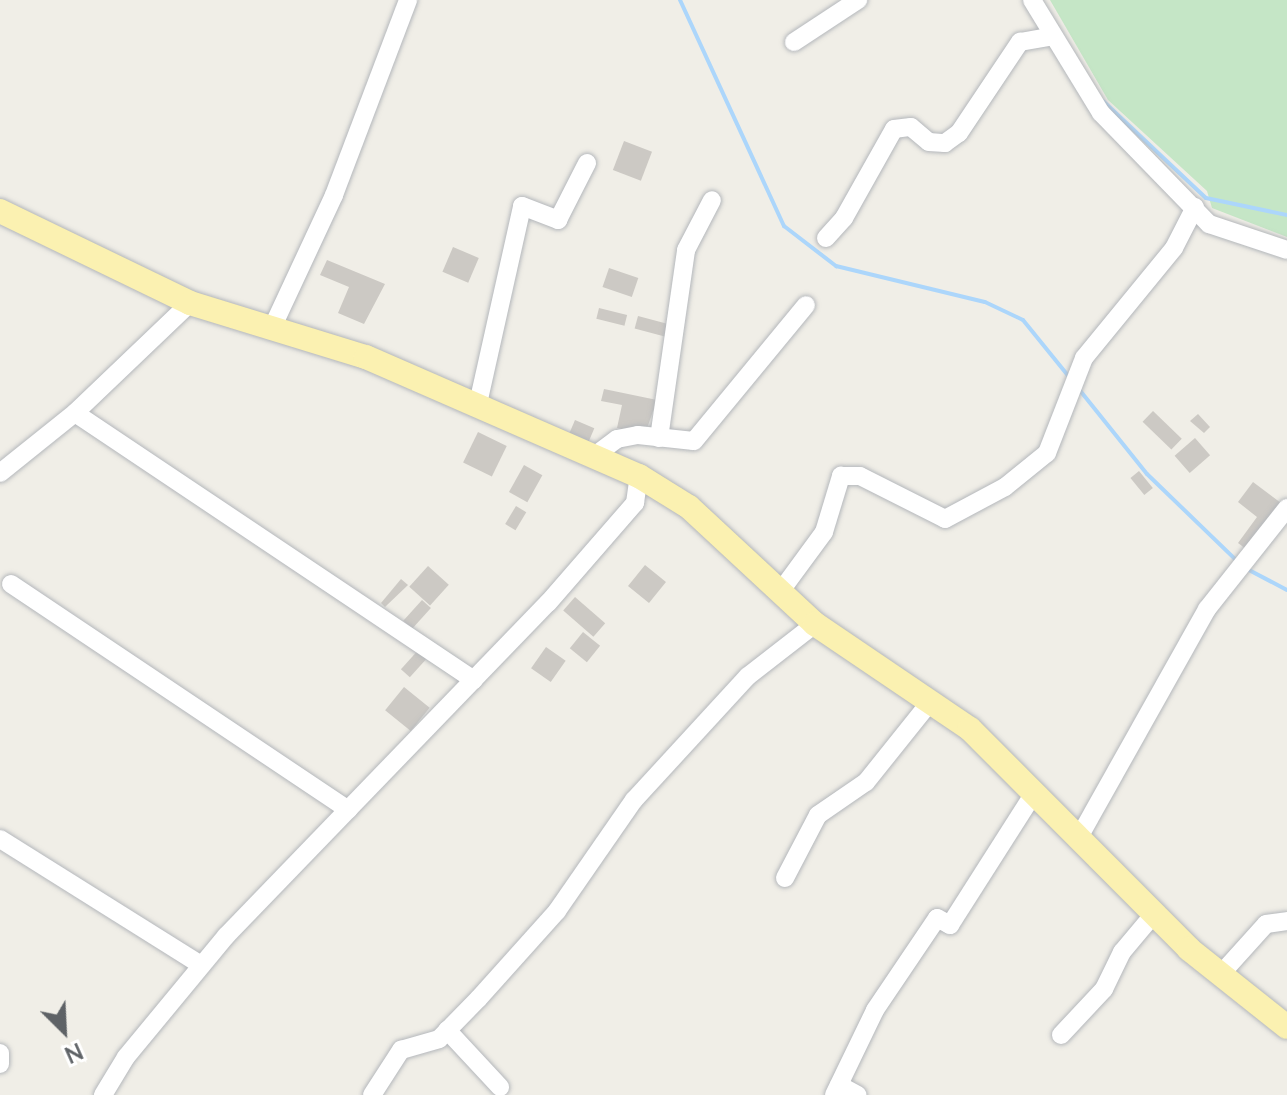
<!DOCTYPE html>
<html>
<head>
<meta charset="utf-8">
<style>
  body { margin:0 }
  #map { position:relative; width:1287px; height:1095px; overflow:hidden; background:#f0eee7; font-family:Lato,sans-serif }
  div>[style] { position:absolute }
  [style*='--x'] { left:calc(var(--x)*1px); top:calc(var(--y)*1px); width:calc(var(--w)*1px); rotate:calc(var(--a)*1deg) }
  .green>* { inset:0; background:#c5e6c6 }
  .stream>* { height:4px; margin:-2px; padding:0 2px; transform-origin:2px; border-radius:2px; background:#acd6fb }
  .building>* { inset:0; background:#ccc9c4; transform-origin:0 0 }
  .roads { filter:drop-shadow(0 0 2px #b4b7bb) drop-shadow(0 0 2px #b4b7bb) }
  .minor>* { height:18px; margin:-9px; padding:0 9px; transform-origin:9px; border-radius:9px; background:#fff }
  .major>* { height:24px; margin:-12px; padding:0 12px; transform-origin:12px; border-radius:12px; background:#fbf1b1 }
  span { translate:-50% -50%; white-space:nowrap; text-align:center; line-height:1.15; -webkit-text-stroke:7px #fff; paint-order:stroke }
  .north { position:absolute; left:24px; top:991px; width:80px; height:80px; -webkit-text-stroke:6px #fff; paint-order:stroke; rotate:156deg; font-size:22px; font-weight:700; line-height:32px; text-align:center; color:#5e6266 }
  .north::after { content:''; display:block; margin:auto; width:28px; height:36px; background:#5e6266; clip-path:polygon(50% 0,100% 100%,50% 72%,0 100%) }
</style>
</head>
<body>
<div id="map">
  <div class="green">
    <i style="clip-path:polygon(1050px 0,1287px 0,1287px 237px,1212px 208px,1207px 191px,1108px 100px)"></i>
  </div>
  <div class="stream">
    <i style="--x:680;--y:0;--w:249;--a:65.3"></i>
    <i style="--x:784;--y:226;--w:66;--a:37.6"></i>
    <i style="--x:836;--y:266;--w:153;--a:13.6"></i>
    <i style="--x:985;--y:302;--w:42;--a:25.3"></i>
    <i style="--x:1023;--y:320;--w:75;--a:51"></i>
    <i style="--x:1103;--y:101;--w:141;--a:43.3"></i>
    <i style="--x:1206;--y:198;--w:83;--a:11.9"></i>
    <i style="--x:1078;--y:388;--w:110;--a:51.3"></i>
    <i style="--x:1147;--y:474;--w:125;--a:44"></i>
    <i style="--x:1247;--y:569;--w:45;--a:27.7"></i>
  </div>
  <div class="building">
    <i style="left:624px;top:141px;width:30px;height:31px;rotate:21deg"></i>
    <i style="left:453px;top:247px;width:28px;height:27px;rotate:23deg"></i>
    <i style="clip-path:polygon(327px 260px,385px 284px,364px 324px,338px 313px,349px 287px,320px 275px)"></i>
    <i style="left:609px;top:268px;width:31px;height:20px;rotate:19deg"></i>
    <i style="left:599px;top:308px;width:29px;height:11px;rotate:14deg"></i>
    <i style="left:638px;top:316px;width:34px;height:13px;rotate:15deg"></i>
    <i style="clip-path:polygon(604px 389px,657px 400px,645px 434px,617px 428px,622px 405px,601px 401px)"></i>
    <i style="left:1153px;top:411px;width:40px;height:15px;rotate:44deg"></i>
    <i style="clip-path:polygon(1198px 414px,1210px 427px,1204px 433px,1190px 421px)"></i>
    <i style="left:575px;top:420px;width:21px;height:16px;rotate:23deg"></i>
    <i style="left:478px;top:432px;width:32px;height:34px;rotate:26deg"></i>
    <i style="left:1195px;top:438px;width:23px;height:27px;rotate:49deg"></i>
    <i style="left:524px;top:465px;width:21px;height:31px;rotate:29deg"></i>
    <i style="left:1139px;top:471px;width:22px;height:11px;rotate:51deg"></i>
    <i style="clip-path:polygon(1253px 482px,1281px 503px,1246px 549px,1238px 543px,1257px 517px,1238px 502px)"></i>
    <i style="left:516px;top:506px;width:12px;height:21px;rotate:31deg"></i>
    <i style="left:645px;top:565px;width:27px;height:27px;rotate:39deg"></i>
    <i style="left:428px;top:566px;width:28px;height:28px;rotate:42deg"></i>
    <i style="clip-path:polygon(401px 579px,408px 585px,385px 607px,381px 603px)"></i>
    <i style="left:575px;top:597px;width:40px;height:18px;rotate:41deg"></i>
    <i style="left:422px;top:600px;width:12px;height:28px;rotate:42deg"></i>
    <i style="left:583px;top:632px;width:22px;height:21px;rotate:39deg"></i>
    <i style="left:421px;top:647px;width:12px;height:30px;rotate:42deg"></i>
    <i style="left:546px;top:647px;width:24px;height:26px;rotate:35deg"></i>
    <i style="left:404px;top:687px;width:33px;height:30px;rotate:39deg"></i>
  </div>
  <div class="roads">
    <div class="minor">
      <i style="--x:1032;--y:0;--w:132;--a:58.6"></i>
      <i style="--x:1101;--y:113;--w:155;--a:45.8"></i>
      <i style="--x:1209;--y:224;--w:82;--a:18.4"></i>
      <i style="--x:794;--y:42;--w:77;--a:-33.3"></i>
      <i style="--x:826;--y:238;--w:27;--a:-48"></i>
      <i style="--x:844;--y:218;--w:102;--a:-60.7"></i>
      <i style="--x:894;--y:129;--w:17;--a:-7"></i>
      <i style="--x:911;--y:127;--w:23;--a:40"></i>
      <i style="--x:929;--y:142;--w:16;--a:4"></i>
      <i style="--x:945;--y:143;--w:17;--a:-36"></i>
      <i style="--x:959;--y:133;--w:110;--a:-56.2"></i>
      <i style="--x:1020;--y:42;--w:34;--a:-10"></i>
      <i style="--x:190;--y:303;--w:159;--a:136.3"></i>
      <i style="--x:75;--y:413;--w:480;--a:33.8"></i>
      <i style="--x:273;--y:326;--w:145;--a:-65"></i>
      <i style="--x:334;--y:195;--w:209;--a:-69.2"></i>
      <i style="--x:477;--y:408;--w:207;--a:-77.4"></i>
      <i style="--x:522;--y:206;--w:39;--a:21"></i>
      <i style="--x:558;--y:220;--w:64;--a:-63"></i>
      <i style="--x:659;--y:438;--w:190;--a:-81.8"></i>
      <i style="--x:686;--y:250;--w:56;--a:-62.5"></i>
      <i style="--x:593;--y:457;--w:30;--a:-37"></i>
      <i style="--x:617;--y:439;--w:21;--a:-11"></i>
      <i style="--x:638;--y:435;--w:56;--a:6.1"></i>
      <i style="--x:694;--y:441;--w:176;--a:-50.5"></i>
      <i style="--x:0;--y:473;--w:96;--a:-38.7"></i>
      <i style="--x:11;--y:584;--w:406;--a:33.8"></i>
      <i style="--x:780;--y:592;--w:74;--a:-53.7"></i>
      <i style="--x:824;--y:532;--w:59;--a:-73.1"></i>
      <i style="--x:841;--y:476;--w:19;--a:0"></i>
      <i style="--x:860;--y:476;--w:95;--a:26.8"></i>
      <i style="--x:945;--y:519;--w:68;--a:-28.1"></i>
      <i style="--x:1005;--y:487;--w:54;--a:-39"></i>
      <i style="--x:1047;--y:453;--w:102;--a:-68.7"></i>
      <i style="--x:1084;--y:358;--w:142;--a:-50.7"></i>
      <i style="--x:1174;--y:248;--w:46;--a:-62.9"></i>
      <i style="--x:0;--y:839;--w:237;--a:32.1"></i>
      <i style="--x:1078;--y:839;--w:264;--a:-60.7"></i>
      <i style="--x:1207;--y:609;--w:129;--a:-51.6"></i>
      <i style="--x:785;--y:878;--w:71;--a:-62.4"></i>
      <i style="--x:818;--y:815;--w:58;--a:-34.5"></i>
      <i style="--x:866;--y:782;--w:102;--a:-51.3"></i>
      <i style="--x:1221;--y:974;--w:67;--a:-48"></i>
      <i style="--x:1266;--y:924;--w:21;--a:-8"></i>
      <i style="--x:447;--y:1030;--w:78;--a:47.1"></i>
      <i style="--x:1061;--y:1035;--w:63;--a:-46.9"></i>
      <i style="--x:1104;--y:989;--w:41;--a:-64.1"></i>
      <i style="--x:1122;--y:952;--w:48;--a:-50"></i>
      <i style="--x:0;--y:1053;--w:11;--a:90"></i>
      <i style="--x:839;--y:1085;--w:21;--a:28"></i>
      <i style="--x:103;--y:1095;--w:44;--a:-58.8"></i>
      <i style="--x:126;--y:1057;--w:157;--a:-50.4"></i>
      <i style="--x:226;--y:936;--w:463;--a:-46"></i>
      <i style="--x:548;--y:603;--w:133;--a:-49"></i>
      <i style="--x:635;--y:503;--w:27;--a:-82"></i>
      <i style="--x:372;--y:1095;--w:54;--a:-57.2"></i>
      <i style="--x:401;--y:1050;--w:40;--a:-16"></i>
      <i style="--x:439;--y:1039;--w:57;--a:-45.7"></i>
      <i style="--x:479;--y:998;--w:117;--a:-48.1"></i>
      <i style="--x:557;--y:911;--w:135;--a:-55.3"></i>
      <i style="--x:634;--y:800;--w:168;--a:-47.4"></i>
      <i style="--x:748;--y:676;--w:85;--a:-37.8"></i>
      <i style="--x:834;--y:1095;--w:94;--a:-64.2"></i>
      <i style="--x:875;--y:1010;--w:111;--a:-56"></i>
      <i style="--x:937;--y:918;--w:15;--a:28"></i>
      <i style="--x:950;--y:925;--w:156;--a:-57.5"></i>
    </div>
    <div class="major">
      <i style="--x:0;--y:211;--w:211;--a:25.8"></i>
      <i style="--x:190;--y:303;--w:184;--a:17.1"></i>
      <i style="--x:366;--y:357;--w:298;--a:23.6"></i>
      <i style="--x:639;--y:476;--w:59;--a:31.8"></i>
      <i style="--x:689;--y:507;--w:172;--a:42.9"></i>
      <i style="--x:815;--y:624;--w:187;--a:34.1"></i>
      <i style="--x:970;--y:729;--w:310;--a:45.1"></i>
      <i style="--x:1189;--y:949;--w:125;--a:38.5"></i>
    </div>
  </div>
  <div class="north">N</div>
</div>
</body>
</html>
